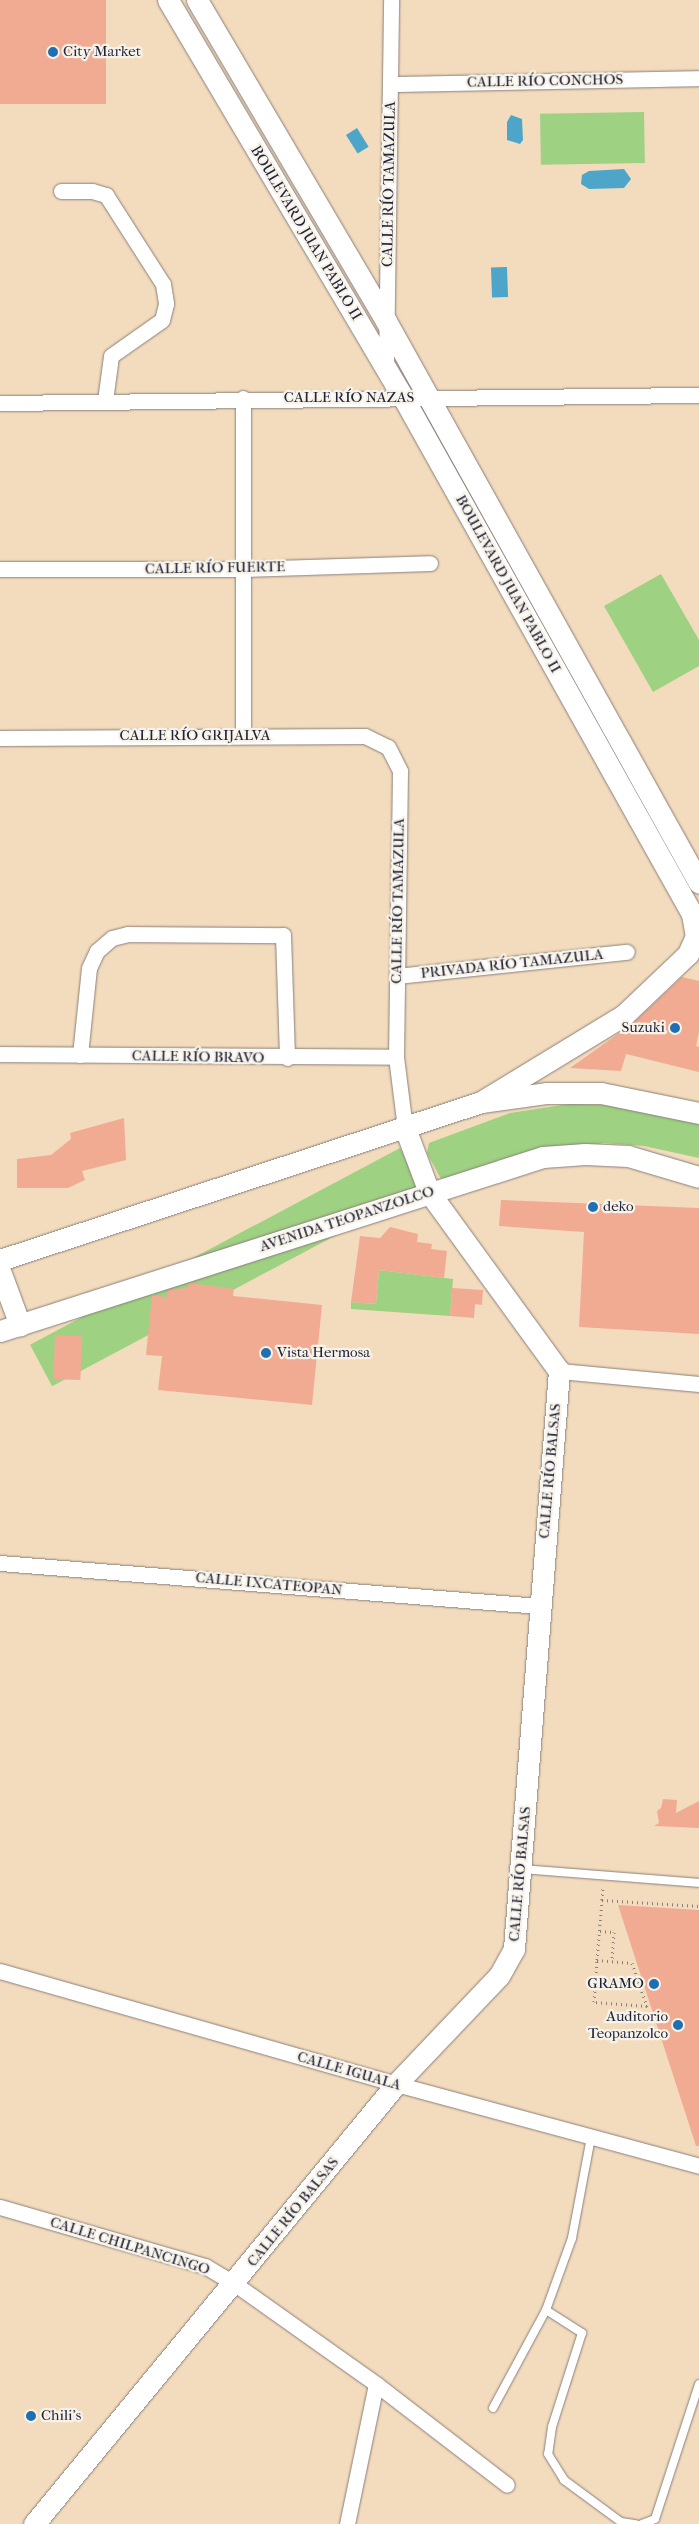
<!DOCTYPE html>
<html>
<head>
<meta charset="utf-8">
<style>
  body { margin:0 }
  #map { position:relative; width:699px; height:2524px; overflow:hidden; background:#f3dcbd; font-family:"IM FELL French Canon",serif }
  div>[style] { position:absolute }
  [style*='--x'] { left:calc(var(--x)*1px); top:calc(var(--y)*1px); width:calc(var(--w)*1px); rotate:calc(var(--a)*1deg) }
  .green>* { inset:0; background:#9ed181; transform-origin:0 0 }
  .water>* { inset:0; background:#4da6ca; transform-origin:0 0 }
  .building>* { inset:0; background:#f1ab93; transform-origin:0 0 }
  .path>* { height:3px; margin-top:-1.5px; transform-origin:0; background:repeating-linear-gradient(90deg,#8a7f7c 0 1px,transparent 0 5px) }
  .roads { filter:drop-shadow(0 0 1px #8a7f7c) drop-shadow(0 0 1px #8a7f7c) }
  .lane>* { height:8px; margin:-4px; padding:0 4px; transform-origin:4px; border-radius:4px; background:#fff }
  .street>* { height:15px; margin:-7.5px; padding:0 7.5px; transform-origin:7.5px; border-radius:7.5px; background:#fff }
  .secondary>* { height:21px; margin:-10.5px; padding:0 10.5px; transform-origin:10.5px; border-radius:10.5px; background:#fff }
  .dots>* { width:14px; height:14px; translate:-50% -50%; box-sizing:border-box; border:2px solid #f7f3e8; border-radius:50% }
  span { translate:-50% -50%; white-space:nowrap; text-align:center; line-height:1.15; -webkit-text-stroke:4.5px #f7f3e8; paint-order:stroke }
  .poi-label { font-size:15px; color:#22223b }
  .left { translate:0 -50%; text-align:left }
  .right { translate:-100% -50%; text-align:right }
  .street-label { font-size:15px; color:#22223b }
</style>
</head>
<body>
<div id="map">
  <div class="green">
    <i style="left:644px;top:112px;width:51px;height:104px;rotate:89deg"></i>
    <i style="clip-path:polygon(661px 574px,699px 640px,699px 666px,653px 692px,604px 606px)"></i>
    <i style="clip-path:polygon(569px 1104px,611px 1105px,699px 1122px,699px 1158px,644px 1146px,604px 1143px,561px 1149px,441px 1179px,427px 1153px,429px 1143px,510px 1113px)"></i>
    <i style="left:400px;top:1148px;width:47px;height:419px;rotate:62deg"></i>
    <i style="clip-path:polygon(379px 1270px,453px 1279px,450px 1316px,351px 1309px,351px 1302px,376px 1304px)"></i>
  </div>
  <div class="water">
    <i style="clip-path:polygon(511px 115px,522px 119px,523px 140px,520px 144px,507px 140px,507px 122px)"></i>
    <i style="left:357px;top:128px;width:22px;height:13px;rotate:58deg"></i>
    <i style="clip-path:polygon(624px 169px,631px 179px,624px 188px,589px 189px,581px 184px,582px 175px,589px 171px)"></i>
    <i style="left:507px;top:267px;width:30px;height:16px;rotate:88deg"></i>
  </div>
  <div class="building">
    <i style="left:0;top:0;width:106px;height:104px"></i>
    <i style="clip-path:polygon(682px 977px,699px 981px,699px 1032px,696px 1046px,699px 1047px,699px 1072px,626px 1054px,621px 1071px,570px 1068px,632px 1024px)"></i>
    <i style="clip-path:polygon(124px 1118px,126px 1160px,82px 1171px,85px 1180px,68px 1188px,17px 1188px,17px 1159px,51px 1155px,71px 1139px,70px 1133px)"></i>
    <i style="clip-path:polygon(501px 1200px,699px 1208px,699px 1334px,579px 1327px,584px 1232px,499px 1226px)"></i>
    <i style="clip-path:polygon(390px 1227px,418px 1234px,417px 1242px,432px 1244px,431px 1249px,447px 1251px,444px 1278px,379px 1270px,376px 1304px,351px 1302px,360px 1236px,380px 1238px)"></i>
    <i style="clip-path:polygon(190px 1283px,234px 1289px,233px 1296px,322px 1305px,312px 1405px,158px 1390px,162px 1356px,146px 1355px,152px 1295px,167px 1297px,168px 1290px,187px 1288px)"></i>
    <i style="clip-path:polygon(452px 1288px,483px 1290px,482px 1305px,475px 1304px,474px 1318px,450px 1316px)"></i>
    <i style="left:55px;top:1335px;width:27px;height:44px;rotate:2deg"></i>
    <i style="clip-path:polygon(663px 1799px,677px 1800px,676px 1813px,699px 1801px,699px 1828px,654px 1826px,659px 1823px,657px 1811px,661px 1808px)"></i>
    <i style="clip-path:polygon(618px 1905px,699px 1910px,699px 2146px,696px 2146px)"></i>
  </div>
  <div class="path">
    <i style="--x:602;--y:1900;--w:97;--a:3.5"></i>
    <i style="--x:600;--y:1931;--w:14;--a:4"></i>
    <i style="--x:614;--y:1932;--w:29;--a:94"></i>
    <i style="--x:597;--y:1960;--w:35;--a:5"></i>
    <i style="--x:632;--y:1963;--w:46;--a:70.8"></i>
    <i style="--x:647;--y:2006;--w:53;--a:-175.7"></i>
    <i style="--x:594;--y:2002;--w:42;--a:-85.9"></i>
    <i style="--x:597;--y:1960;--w:60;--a:-85.2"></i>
    <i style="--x:602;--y:1900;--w:14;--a:-86"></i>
  </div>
  <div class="roads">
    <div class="lane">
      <i style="--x:522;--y:1869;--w:178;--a:4.5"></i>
      <i style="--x:546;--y:2310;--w:43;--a:32.6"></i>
      <i style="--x:582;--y:2333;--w:99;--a:107.7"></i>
      <i style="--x:552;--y:2427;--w:27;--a:98"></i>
      <i style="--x:548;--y:2454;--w:31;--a:58"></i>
      <i style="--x:564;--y:2480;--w:71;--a:36.4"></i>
      <i style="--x:621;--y:2522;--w:15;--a:8"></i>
      <i style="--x:493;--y:2408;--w:111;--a:-61.6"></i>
      <i style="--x:546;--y:2310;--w:77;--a:-70.1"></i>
      <i style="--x:572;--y:2238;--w:103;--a:-79.3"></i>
      <i style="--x:642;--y:2524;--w:14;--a:-21"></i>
      <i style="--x:655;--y:2519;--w:142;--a:-71.9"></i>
    </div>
    <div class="street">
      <i style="--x:392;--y:84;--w:307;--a:-1.1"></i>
      <i style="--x:61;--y:191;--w:31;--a:0"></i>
      <i style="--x:92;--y:191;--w:15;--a:16"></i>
      <i style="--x:106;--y:195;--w:106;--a:57.4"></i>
      <i style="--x:163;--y:284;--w:20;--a:81"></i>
      <i style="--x:166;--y:304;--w:16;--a:104"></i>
      <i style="--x:162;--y:320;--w:62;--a:144.8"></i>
      <i style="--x:111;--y:356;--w:45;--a:97.6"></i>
      <i style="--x:386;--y:367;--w:367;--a:-89.2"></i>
      <i style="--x:0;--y:403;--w:699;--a:-0.66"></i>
      <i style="--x:0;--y:569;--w:243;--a:0"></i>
      <i style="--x:243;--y:569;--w:187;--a:-1.8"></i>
      <i style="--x:243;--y:735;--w:337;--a:-90"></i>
      <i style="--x:0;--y:738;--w:365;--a:-0.3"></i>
      <i style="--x:365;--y:736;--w:25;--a:26"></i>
      <i style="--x:388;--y:747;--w:27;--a:63"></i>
      <i style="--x:400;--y:771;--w:286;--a:90.8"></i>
      <i style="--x:396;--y:1057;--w:72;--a:82.8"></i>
      <i style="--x:397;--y:976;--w:231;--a:-6"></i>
      <i style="--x:0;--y:1054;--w:396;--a:0.4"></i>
      <i style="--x:80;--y:1055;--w:87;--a:-84.1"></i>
      <i style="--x:89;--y:968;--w:19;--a:-65"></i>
      <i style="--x:97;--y:951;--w:20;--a:-41"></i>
      <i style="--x:112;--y:938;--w:16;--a:-14"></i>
      <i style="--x:128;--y:934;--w:155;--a:0.4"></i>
      <i style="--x:283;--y:935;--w:123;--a:88.1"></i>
      <i style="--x:559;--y:1371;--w:141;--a:5.3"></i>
      <i style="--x:0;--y:1563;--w:541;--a:4.56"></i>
      <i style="--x:0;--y:1971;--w:412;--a:15.9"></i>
      <i style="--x:396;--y:2084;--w:314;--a:15.1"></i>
      <i style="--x:0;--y:2207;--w:213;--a:16.1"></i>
      <i style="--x:205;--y:2266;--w:35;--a:31"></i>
      <i style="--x:235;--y:2284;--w:173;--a:35.3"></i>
      <i style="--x:376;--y:2384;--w:165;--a:37.6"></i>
      <i style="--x:347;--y:2524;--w:143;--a:-78.3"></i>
    </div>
    <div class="secondary">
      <i style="--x:168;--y:0;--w:464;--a:59.4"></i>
      <i style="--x:404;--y:399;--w:590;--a:60.79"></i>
      <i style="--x:692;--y:914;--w:22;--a:80"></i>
      <i style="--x:696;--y:936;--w:20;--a:114"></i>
      <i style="--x:688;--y:954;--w:88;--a:136.4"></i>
      <i style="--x:624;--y:1015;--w:167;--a:148.7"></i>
      <i style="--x:197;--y:0;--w:373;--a:59.5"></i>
      <i style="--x:386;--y:321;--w:643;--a:60.88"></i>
      <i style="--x:0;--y:1260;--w:506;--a:-18.18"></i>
      <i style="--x:481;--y:1102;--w:67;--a:-7.8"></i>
      <i style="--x:547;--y:1093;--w:54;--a:0"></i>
      <i style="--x:601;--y:1093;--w:100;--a:11.5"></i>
      <i style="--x:0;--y:1271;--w:58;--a:69.7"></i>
      <i style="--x:0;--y:1331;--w:570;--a:-17.77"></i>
      <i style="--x:543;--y:1157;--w:42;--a:-4.1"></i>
      <i style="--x:585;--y:1154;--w:43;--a:2.7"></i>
      <i style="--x:628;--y:1156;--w:74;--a:16.5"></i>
      <i style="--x:34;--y:2524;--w:570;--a:-50.55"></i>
      <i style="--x:396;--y:2084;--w:149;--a:-46.4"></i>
      <i style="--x:499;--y:1976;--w:31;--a:-61"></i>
      <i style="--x:514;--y:1949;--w:580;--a:-85.55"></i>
      <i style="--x:559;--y:1371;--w:221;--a:-126"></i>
      <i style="--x:429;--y:1192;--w:68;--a:-110.6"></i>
    </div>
  </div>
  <div class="dots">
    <i style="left:53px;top:52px;background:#1f6fb2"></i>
    <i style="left:675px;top:1028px;background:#1f6fb2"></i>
    <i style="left:593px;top:1207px;background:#1f6fb2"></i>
    <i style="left:266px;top:1353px;background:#1f6fb2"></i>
    <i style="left:654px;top:1984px;background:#1f6fb2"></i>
    <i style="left:678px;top:2025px;background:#1f6fb2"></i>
    <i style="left:31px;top:2416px;background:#1f6fb2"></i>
  </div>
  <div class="poi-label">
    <span class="left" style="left:63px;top:52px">City Market</span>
    <span class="right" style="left:665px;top:1028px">Suzuki</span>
    <span class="left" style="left:603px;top:1207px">deko</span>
    <span class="left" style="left:277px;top:1353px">Vista Hermosa</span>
    <span class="right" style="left:644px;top:1984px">GRAMO</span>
    <span class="right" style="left:668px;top:2025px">Auditorio<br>Teopanzolco</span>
    <span class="left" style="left:41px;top:2416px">Chili's</span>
  </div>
  <div class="street-label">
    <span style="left:545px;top:81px;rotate:-1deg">CALLE RÍO CONCHOS</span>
    <span style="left:389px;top:184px;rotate:-89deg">CALLE RÍO TAMAZULA</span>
    <span style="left:306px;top:233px;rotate:59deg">BOULEVARD JUAN PABLO II</span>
    <span style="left:349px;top:398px">CALLE RÍO NAZAS</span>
    <span style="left:215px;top:568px;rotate:-1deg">CALLE RÍO FUERTE</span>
    <span style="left:508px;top:584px;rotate:61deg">BOULEVARD JUAN PABLO II</span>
    <span style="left:195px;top:736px">CALLE RÍO GRIJALVA</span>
    <span style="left:398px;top:901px;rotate:-89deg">CALLE RÍO TAMAZULA</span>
    <span style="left:512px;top:964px;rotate:-6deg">PRIVADA RÍO TAMAZULA</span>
    <span style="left:198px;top:1057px;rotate:1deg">CALLE RÍO BRAVO</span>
    <span style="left:347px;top:1219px;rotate:-18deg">AVENIDA TEOPANZOLCO</span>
    <span style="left:550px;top:1471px;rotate:-85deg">CALLE RÍO BALSAS</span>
    <span style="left:269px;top:1584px;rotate:5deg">CALLE IXCATEOPAN</span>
    <span style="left:520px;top:1874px;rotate:-85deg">CALLE RÍO BALSAS</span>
    <span style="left:349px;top:2071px;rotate:16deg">CALLE IGUALA</span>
    <span style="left:293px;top:2212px;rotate:-51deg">CALLE RÍO BALSAS</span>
    <span style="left:130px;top:2246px;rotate:17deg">CALLE CHILPANCINGO</span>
  </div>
</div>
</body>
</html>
